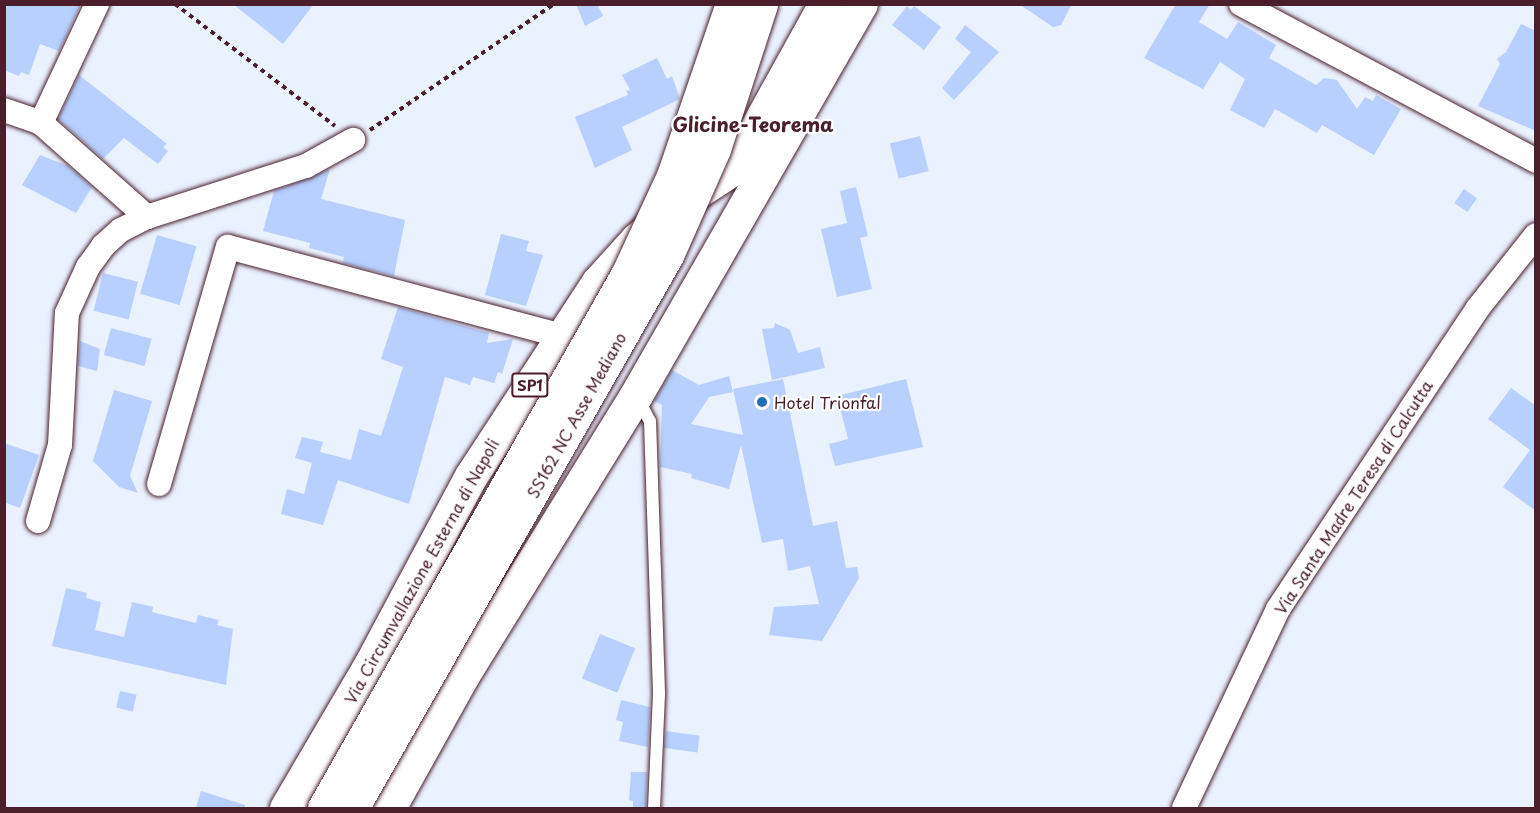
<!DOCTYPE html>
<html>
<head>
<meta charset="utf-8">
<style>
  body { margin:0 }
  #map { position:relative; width:1540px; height:813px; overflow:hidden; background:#eaf1ff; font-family:"Playpen Sans",sans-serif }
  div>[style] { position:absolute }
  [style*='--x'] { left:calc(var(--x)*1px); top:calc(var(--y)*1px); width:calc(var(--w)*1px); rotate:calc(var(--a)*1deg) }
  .building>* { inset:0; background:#b8d0fe; transform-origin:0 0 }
  .path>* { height:4px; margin-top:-2px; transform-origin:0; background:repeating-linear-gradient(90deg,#4a1f2b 0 4.5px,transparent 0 9px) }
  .roads { filter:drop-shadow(0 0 2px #4a1f2b) drop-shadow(0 0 2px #4a1f2b) }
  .lane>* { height:12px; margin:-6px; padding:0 6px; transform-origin:6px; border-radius:6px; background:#fff }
  .street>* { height:24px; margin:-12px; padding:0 12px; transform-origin:12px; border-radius:12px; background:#fff }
  .primary>* { height:33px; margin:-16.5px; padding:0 16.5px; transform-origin:16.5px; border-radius:16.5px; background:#fff }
  .bridges { filter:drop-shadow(0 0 2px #4a1f2b) drop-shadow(0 0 2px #4a1f2b) }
  .highway-bridge>* { height:33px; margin:-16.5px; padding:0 16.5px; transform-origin:16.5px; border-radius:16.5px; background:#fff }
  .dots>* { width:16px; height:16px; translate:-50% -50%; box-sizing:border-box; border:3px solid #fff; border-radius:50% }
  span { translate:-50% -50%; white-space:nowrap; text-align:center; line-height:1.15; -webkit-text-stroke:4.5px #fff; paint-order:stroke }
  .shield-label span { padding:2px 4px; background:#fff; border:2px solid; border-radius:4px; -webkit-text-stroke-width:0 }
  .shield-label { font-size:15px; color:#4a1f2b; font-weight:700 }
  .poi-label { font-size:16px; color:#4a1f2b }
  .left { translate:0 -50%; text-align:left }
  .street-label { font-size:16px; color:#4a1f2b }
  .quarter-label { font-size:20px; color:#4a1f2b; font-weight:700 }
  .frame { position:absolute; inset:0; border:6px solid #4a1f2b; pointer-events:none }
</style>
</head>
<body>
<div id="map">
  <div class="building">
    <i style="clip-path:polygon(4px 4px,81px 4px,59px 51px,40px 44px,29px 75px,21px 72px,19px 76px,4px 70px)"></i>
    <i style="clip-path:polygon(233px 4px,314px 4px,283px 44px)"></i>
    <i style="clip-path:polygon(576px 4px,597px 4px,603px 16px,585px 26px)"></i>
    <i style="clip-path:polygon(1019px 4px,1072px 4px,1061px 25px,1053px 27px)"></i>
    <i style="clip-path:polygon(1176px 4px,1210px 4px,1199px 22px,1227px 39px,1238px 22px,1276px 45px,1269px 58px,1316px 85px,1324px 78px,1337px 80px,1357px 109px,1365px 97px,1373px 101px,1376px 95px,1401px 109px,1374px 155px,1322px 125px,1317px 133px,1275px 109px,1264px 128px,1230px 110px,1245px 79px,1220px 62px,1203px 89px,1144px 58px)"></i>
    <i style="clip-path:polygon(907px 6px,911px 10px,914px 6px,941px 27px,924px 50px,892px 25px)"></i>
    <i style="clip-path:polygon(1521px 24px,1536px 31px,1536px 131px,1478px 106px,1500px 64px,1497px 59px,1506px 52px)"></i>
    <i style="clip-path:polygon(965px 25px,999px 52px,954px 100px,942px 88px,971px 52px,955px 39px)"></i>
    <i style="clip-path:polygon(657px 58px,667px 79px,672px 76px,680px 99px,622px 127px,632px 150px,595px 168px,575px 117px,628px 95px,626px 91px,630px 90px,622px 75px)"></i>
    <i style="clip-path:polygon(79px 75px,167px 144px,163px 147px,168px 151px,158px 164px,124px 138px,103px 159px,58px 119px)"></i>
    <i style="left:920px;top:136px;width:36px;height:31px;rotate:76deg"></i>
    <i style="clip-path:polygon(40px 155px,68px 166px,92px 187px,76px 213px,22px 185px)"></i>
    <i style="clip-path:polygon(330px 169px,321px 199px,405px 220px,394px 276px,343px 263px,344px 257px,309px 248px,310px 243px,263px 231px,274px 191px)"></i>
    <i style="clip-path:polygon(856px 187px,868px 236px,860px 238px,872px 289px,837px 297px,821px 229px,847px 223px,840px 191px)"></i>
    <i style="left:1464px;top:189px;width:16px;height:17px;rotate:35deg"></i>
    <i style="clip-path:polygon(501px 234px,529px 241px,526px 251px,543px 255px,526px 306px,485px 295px)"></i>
    <i style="left:157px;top:235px;width:41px;height:61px;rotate:16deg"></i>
    <i style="left:103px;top:273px;width:36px;height:39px;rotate:14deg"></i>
    <i style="clip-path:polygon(398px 307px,489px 333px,487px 343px,513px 339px,502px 374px,498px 372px,494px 383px,473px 377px,470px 385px,445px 377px,409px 504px,338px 480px,323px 525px,281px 514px,287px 489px,304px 494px,312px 463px,295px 458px,302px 437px,323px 442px,320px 452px,351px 460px,359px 429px,381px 436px,403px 367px,381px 359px)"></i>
    <i style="clip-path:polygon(775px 323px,790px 330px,798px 353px,820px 347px,825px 368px,772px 380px,762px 329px,774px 328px)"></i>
    <i style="left:111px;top:328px;width:42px;height:28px;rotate:15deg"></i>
    <i style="clip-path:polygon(80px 341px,100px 349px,97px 371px,78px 366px)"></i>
    <i style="clip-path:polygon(672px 370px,699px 385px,729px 376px,733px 392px,709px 397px,691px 424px,743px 435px,733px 389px,783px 379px,813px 526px,837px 521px,846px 568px,857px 567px,859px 578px,822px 641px,769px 635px,774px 607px,819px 604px,810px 566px,788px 571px,783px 539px,762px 543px,741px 445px,729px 489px,691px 478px,692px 474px,660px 467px,662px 405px,654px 401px)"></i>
    <i style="clip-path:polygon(906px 379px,923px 447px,835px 466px,829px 444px,848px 439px,837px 396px)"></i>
    <i style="clip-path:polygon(1511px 388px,1536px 406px,1536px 511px,1503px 487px,1530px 450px,1488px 419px)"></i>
    <i style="clip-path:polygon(114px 390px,152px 401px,130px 476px,138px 493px,119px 487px,93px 461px)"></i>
    <i style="clip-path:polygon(4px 443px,39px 455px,20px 508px,4px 502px)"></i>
    <i style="clip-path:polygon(66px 588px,87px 593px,86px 598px,101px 602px,95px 630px,124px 637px,132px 602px,153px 607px,152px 612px,196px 623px,198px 615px,219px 620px,217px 625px,233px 629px,226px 685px,52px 646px)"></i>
    <i style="left:600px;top:634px;width:38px;height:48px;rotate:22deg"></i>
    <i style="left:120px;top:691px;width:17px;height:17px;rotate:13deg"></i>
    <i style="clip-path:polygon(621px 700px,650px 707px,648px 747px,619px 741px,623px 722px,616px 720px)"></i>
    <i style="left:666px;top:731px;width:34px;height:17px;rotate:8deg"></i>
    <i style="clip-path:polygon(631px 772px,647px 772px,646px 808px,633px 808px,633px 801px,629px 800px)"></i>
    <i style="clip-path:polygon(201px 791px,245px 805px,245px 808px,196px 808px)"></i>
  </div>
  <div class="path">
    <i style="--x:175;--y:4;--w:201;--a:37.3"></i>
    <i style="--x:370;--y:130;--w:223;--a:-34.4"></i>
  </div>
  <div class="roads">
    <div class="lane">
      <i style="--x:637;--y:396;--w:28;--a:63"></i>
      <i style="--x:650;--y:421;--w:273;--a:88.1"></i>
      <i style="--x:659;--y:694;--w:114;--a:92.5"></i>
    </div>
    <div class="street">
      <i style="--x:97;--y:4;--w:132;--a:115.2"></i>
      <i style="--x:41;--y:123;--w:142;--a:41.6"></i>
      <i style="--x:1241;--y:4;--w:334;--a:28"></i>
      <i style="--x:4;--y:110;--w:39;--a:19"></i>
      <i style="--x:159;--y:484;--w:247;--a:-73.8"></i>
      <i style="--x:228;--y:247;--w:346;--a:14.9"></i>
      <i style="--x:38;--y:521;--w:79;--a:-73.9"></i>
      <i style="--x:60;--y:445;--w:132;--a:-87"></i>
      <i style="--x:67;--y:313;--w:51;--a:-65.5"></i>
      <i style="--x:88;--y:267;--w:26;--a:-54"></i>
      <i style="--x:103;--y:246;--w:24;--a:-42"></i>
      <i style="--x:121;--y:230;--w:29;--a:-27"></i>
      <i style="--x:147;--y:217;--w:167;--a:-17.8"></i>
      <i style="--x:306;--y:166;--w:54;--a:-29"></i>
      <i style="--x:1184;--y:808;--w:220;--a:-64.7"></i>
      <i style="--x:1278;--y:609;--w:361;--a:-56.4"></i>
      <i style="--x:1478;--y:308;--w:93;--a:-51.5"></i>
    </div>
    <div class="primary">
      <i style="--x:286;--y:808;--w:168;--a:-59.6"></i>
      <i style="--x:371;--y:663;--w:212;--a:-61.9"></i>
      <i style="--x:471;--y:476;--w:232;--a:-56.8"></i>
      <i style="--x:598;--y:282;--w:57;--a:-47.9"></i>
      <i style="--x:636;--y:240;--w:49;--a:-40.9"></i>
      <i style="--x:673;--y:208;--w:73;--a:-33.3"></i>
      <i style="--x:734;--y:168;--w:188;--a:-61"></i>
      <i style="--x:389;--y:808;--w:152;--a:-60.9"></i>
      <i style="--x:463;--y:675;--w:329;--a:-58.3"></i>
      <i style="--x:636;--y:395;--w:451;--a:-60.1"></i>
    </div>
  </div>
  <div class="bridges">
    <div class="highway-bridge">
      <i style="--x:324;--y:808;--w:615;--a:-60.39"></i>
      <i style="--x:628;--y:273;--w:107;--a:-65.1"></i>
      <i style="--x:673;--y:176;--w:182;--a:-71.1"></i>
      <i style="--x:352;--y:808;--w:636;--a:-60.33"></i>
      <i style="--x:667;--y:255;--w:116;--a:-66.1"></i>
      <i style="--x:714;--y:149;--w:152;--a:-72"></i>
    </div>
  </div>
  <div class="dots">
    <i style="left:762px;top:402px;background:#1f6fb2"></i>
  </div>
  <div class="shield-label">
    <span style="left:530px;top:385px">SP1</span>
  </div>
  <div class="poi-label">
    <span class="left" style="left:774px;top:402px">Hotel Trionfal</span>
  </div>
  <div class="street-label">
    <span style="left:576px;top:415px;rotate:-61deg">SS162 NC Asse Mediano</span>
    <span style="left:1353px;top:497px;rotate:-57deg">Via Santa Madre Teresa di Calcutta</span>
    <span style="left:421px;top:571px;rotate:-61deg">Via Circumvallazione Esterna di Napoli</span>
  </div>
  <div class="quarter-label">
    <span style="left:753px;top:124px">Glicine-Teorema</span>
  </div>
  <div class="frame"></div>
</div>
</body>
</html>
